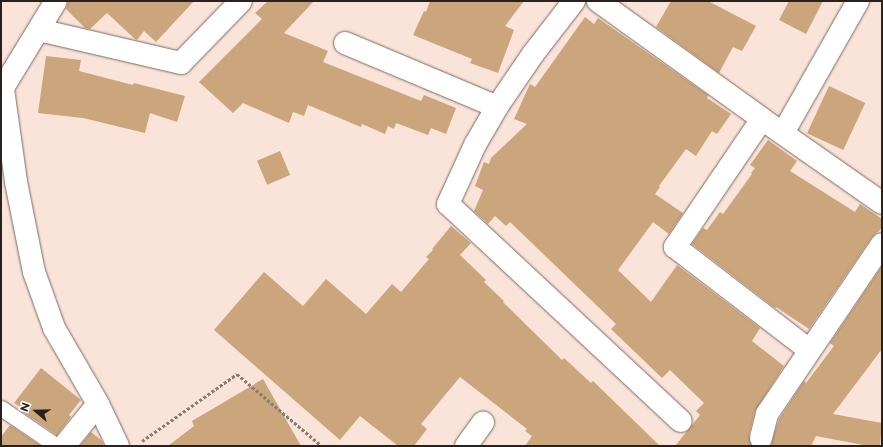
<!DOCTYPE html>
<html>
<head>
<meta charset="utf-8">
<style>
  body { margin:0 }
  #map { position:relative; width:883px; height:447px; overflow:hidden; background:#fae3d8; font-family:Montserrat,sans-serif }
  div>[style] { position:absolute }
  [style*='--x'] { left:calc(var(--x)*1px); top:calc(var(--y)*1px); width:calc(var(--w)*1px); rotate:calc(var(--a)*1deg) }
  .building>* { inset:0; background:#cba57c; transform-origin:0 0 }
  .path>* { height:2.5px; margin-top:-1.25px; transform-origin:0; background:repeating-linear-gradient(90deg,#897a73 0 3px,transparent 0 5px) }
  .roads { filter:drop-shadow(0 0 1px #7d6960) drop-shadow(0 0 1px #7d6960) }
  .lane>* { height:15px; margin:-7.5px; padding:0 7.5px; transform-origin:7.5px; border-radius:7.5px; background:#fff }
  .street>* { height:22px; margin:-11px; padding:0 11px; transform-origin:11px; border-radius:11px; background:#fff }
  span { translate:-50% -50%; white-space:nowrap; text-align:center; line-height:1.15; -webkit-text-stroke:3px #fff; paint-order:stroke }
  .frame { position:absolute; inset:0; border:2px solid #29211d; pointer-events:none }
  .north { position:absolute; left:16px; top:391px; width:40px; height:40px; -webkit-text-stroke:3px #fff; paint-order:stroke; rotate:290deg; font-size:11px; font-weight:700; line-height:16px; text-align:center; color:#29211d }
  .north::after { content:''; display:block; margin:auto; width:14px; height:18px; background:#29211d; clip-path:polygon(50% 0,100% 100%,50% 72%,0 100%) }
</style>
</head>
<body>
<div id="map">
  <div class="building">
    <i style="clip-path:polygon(68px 1px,194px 1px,156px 42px,144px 31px,137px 40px,135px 39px,107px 13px,90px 29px,85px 28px,66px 9px)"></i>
    <i style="clip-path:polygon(268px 1px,314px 1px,284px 33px,328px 51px,323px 62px,421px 101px,424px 95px,456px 108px,446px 134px,431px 128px,428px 135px,396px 123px,394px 129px,388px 126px,385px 134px,362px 124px,361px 127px,308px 105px,304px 116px,293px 112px,289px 123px,243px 103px,233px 113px,199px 82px,262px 19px,255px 13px)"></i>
    <i style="clip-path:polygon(430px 1px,524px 1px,505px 26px,514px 30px,498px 73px,470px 63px,472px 59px,413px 35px,424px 11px,426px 12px)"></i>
    <i style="clip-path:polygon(671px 1px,708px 1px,756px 26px,742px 51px,733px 47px,719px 73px,656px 27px)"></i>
    <i style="clip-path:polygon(789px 1px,823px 1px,806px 34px,779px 20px)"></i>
    <i style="clip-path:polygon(585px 17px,594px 24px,598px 18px,708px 95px,707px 98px,731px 114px,717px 134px,712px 131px,696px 156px,686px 149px,659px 186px,660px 187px,655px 194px,683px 213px,669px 234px,653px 222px,618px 270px,651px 302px,677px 265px,760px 328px,752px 341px,784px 366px,755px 411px,749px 435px,752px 446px,675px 446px,700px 415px,696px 411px,704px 403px,670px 370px,662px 378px,611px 329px,616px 324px,510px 222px,506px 226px,495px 216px,488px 224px,474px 211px,483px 190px,475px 186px,484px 162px,489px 164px,491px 158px,527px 124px,514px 119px,530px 84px,535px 87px)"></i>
    <i style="clip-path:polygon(46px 56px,81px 60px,79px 71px,133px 85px,134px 83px,185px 96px,177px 122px,150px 113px,145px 133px,83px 118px,38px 113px)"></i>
    <i style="left:829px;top:86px;width:40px;height:52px;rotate:25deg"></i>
    <i style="clip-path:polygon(768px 140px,797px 161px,790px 171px,855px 212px,860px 204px,882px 219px,882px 228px,872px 237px,809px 329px,776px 307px,775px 308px,692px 244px,703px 228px,707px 230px,720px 212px,723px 214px,752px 174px,751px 173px,755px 168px,750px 165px)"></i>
    <i style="left:280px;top:151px;width:26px;height:25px;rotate:67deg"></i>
    <i style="clip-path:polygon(451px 226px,471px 243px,460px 255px,486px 280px,484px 282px,504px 301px,503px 302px,562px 360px,564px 358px,591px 383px,593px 381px,660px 446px,525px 446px,532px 436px,525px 431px,527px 429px,460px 377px,421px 424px,427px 429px,414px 446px,398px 446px,360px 416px,340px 440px,214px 330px,264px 272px,303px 306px,326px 279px,366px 314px,392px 284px,401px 292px,429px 259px,426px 257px,433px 250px,432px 249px)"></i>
    <i style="clip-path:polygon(882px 266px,882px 349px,833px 414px,882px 423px,880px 446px,869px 446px,816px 436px,811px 446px,770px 446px,779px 419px,804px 381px,806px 383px,834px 346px,830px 343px)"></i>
    <i style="clip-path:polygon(41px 368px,81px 400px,69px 415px,71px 417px,57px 435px,20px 410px,22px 408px,14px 403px)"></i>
    <i style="clip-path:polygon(263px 379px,301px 446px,168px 446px,194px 426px,192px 421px)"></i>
    <i style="clip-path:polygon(10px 425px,41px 446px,1px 446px,1px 437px)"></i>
    <i style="clip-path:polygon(91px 432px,101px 440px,104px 446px,80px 446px)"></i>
  </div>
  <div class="path">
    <i style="--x:142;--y:441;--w:116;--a:-35.2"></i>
    <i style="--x:237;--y:374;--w:111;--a:40.3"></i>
  </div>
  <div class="roads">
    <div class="lane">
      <i style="--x:1;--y:408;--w:68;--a:34.2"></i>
    </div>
    <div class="street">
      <i style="--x:574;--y:1;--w:67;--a:127.7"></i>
      <i style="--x:533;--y:54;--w:64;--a:124.2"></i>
      <i style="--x:497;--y:107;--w:44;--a:120.1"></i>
      <i style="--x:475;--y:145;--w:65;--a:114.6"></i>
      <i style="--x:448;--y:204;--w:318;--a:43"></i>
      <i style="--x:598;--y:1;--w:202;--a:35.7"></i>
      <i style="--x:762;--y:119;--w:146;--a:35"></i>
      <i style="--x:39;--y:30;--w:146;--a:13.1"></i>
      <i style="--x:181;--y:63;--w:86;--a:-45.9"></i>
      <i style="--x:345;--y:43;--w:165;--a:22.8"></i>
      <i style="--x:3;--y:89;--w:94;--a:82"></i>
      <i style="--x:16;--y:182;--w:92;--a:78.7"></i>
      <i style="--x:34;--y:272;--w:59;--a:70.3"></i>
      <i style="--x:54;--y:328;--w:88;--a:59.9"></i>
      <i style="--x:98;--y:404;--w:47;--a:64.5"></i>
      <i style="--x:1;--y:91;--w:105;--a:-58.6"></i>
      <i style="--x:762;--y:119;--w:155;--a:124.2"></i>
      <i style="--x:675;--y:247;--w:169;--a:37.5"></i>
      <i style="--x:783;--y:133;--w:152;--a:-60.4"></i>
      <i style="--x:761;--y:438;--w:25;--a:-76"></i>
      <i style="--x:767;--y:414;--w:205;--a:-55.9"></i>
      <i style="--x:64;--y:446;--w:54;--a:-51"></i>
      <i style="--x:466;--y:446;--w:29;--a:-54"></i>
    </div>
  </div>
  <div class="frame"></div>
  <div class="north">N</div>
</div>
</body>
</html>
